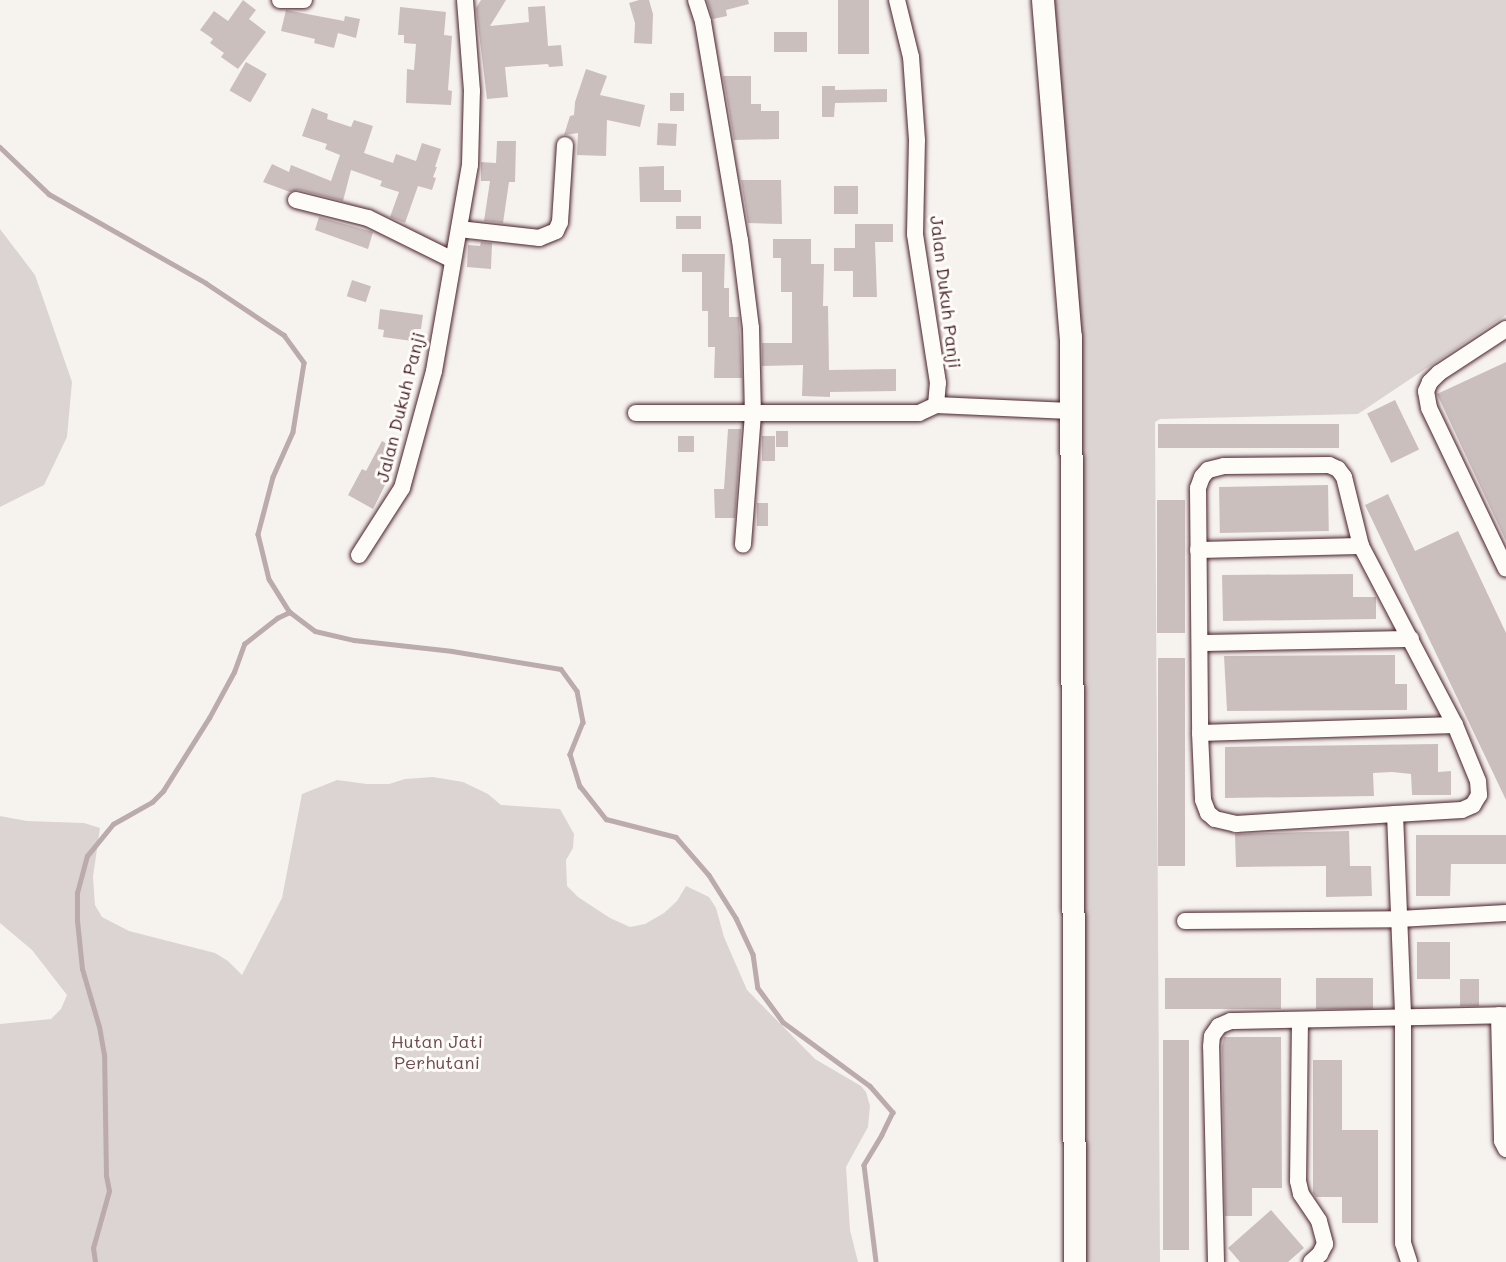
<!DOCTYPE html>
<html>
<head>
<meta charset="utf-8">
<style>
  body { margin:0 }
  #map { position:relative; width:1506px; height:1262px; overflow:hidden; background:#f6f3ef; font-family:Mali,sans-serif }
  div>[style] { position:absolute }
  [style*='--x'] { left:calc(var(--x)*1px); top:calc(var(--y)*1px); width:calc(var(--w)*1px); rotate:calc(var(--a)*1deg) }
  .green>* { inset:0; background:#dcd4d2 }
  .stream>* { height:4.5px; margin:-2.25px; padding:0 2.25px; transform-origin:2.25px; border-radius:2.25px; background:#bbabac }
  .building>* { inset:0; background:#cbbfbe; transform-origin:0 0 }
  .roads { filter:drop-shadow(0 0 2px #4a1f2b) drop-shadow(0 0 2px #4a1f2b) }
  .street>* { height:16px; margin:-8px; padding:0 8px; transform-origin:8px; border-radius:8px; background:#fdfcf7 }
  .secondary>* { height:22px; margin:-11px; padding:0 11px; transform-origin:11px; border-radius:11px; background:#fdfcf7 }
  span { translate:-50% -50%; white-space:nowrap; text-align:center; line-height:1.15; -webkit-text-stroke:6px #fdfcf7; paint-order:stroke }
  .street-label { font-size:18px; color:#4a1f2b }
  .park-label { font-size:18px; color:#6e4c55 }
</style>
</head>
<body>
<div id="map">
  <div class="green">
    <i style="clip-path:polygon(1052px 0,1506px 0,1506px 315px,1358px 414px,1160px 419px,1155px 422px,1160px 1262px,1085px 1262px)"></i>
    <i style="clip-path:polygon(0 229px,35px 275px,72px 382px,67px 437px,44px 485px,0 507px)"></i>
    <i style="clip-path:polygon(433px 777px,463px 782px,488px 794px,501px 805px,560px 809px,574px 834px,573px 848px,566px 860px,567px 886px,578px 897px,610px 918px,630px 927px,645px 924px,664px 913px,677px 901px,686px 886px,709px 897px,716px 908px,724px 937px,747px 990px,815px 1059px,861px 1086px,866px 1092px,870px 1106px,868px 1127px,846px 1167px,850px 1230px,858px 1262px,0 1262px,0 1024px,51px 1019px,61px 1009px,67px 995px,32px 950px,0 923px,0 816px,27px 821px,84px 823px,100px 828px,93px 877px,95px 905px,102px 917px,129px 931px,215px 953px,228px 961px,242px 975px,282px 898px,302px 794px,337px 780px,367px 784px,389px 784px,405px 779px)"></i>
  </div>
  <div class="stream">
    <i style="--x:0;--y:147;--w:68;--a:43.8"></i>
    <i style="--x:49;--y:194;--w:180;--a:29.5"></i>
    <i style="--x:206;--y:283;--w:94;--a:33.7"></i>
    <i style="--x:284;--y:335;--w:34;--a:54"></i>
    <i style="--x:304;--y:363;--w:70;--a:99.1"></i>
    <i style="--x:293;--y:432;--w:49;--a:114"></i>
    <i style="--x:273;--y:477;--w:59;--a:104.7"></i>
    <i style="--x:258;--y:534;--w:46;--a:76.3"></i>
    <i style="--x:269;--y:579;--w:39;--a:58"></i>
    <i style="--x:290;--y:612;--w:31;--a:37"></i>
    <i style="--x:315;--y:631;--w:40;--a:13"></i>
    <i style="--x:354;--y:640;--w:99;--a:6.4"></i>
    <i style="--x:452;--y:651;--w:110;--a:9.4"></i>
    <i style="--x:561;--y:669;--w:27;--a:54"></i>
    <i style="--x:577;--y:691;--w:32;--a:79"></i>
    <i style="--x:583;--y:722;--w:35;--a:112"></i>
    <i style="--x:570;--y:754;--w:34;--a:73"></i>
    <i style="--x:580;--y:786;--w:42;--a:51.8"></i>
    <i style="--x:606;--y:819;--w:72;--a:14.4"></i>
    <i style="--x:676;--y:837;--w:50;--a:49"></i>
    <i style="--x:709;--y:875;--w:51;--a:57.9"></i>
    <i style="--x:736;--y:918;--w:40;--a:65"></i>
    <i style="--x:753;--y:954;--w:34;--a:82"></i>
    <i style="--x:758;--y:988;--w:42;--a:53.7"></i>
    <i style="--x:783;--y:1022;--w:108;--a:36.3"></i>
    <i style="--x:870;--y:1086;--w:35;--a:49"></i>
    <i style="--x:893;--y:1112;--w:25;--a:116"></i>
    <i style="--x:882;--y:1135;--w:35;--a:121"></i>
    <i style="--x:864;--y:1165;--w:98;--a:82.9"></i>
    <i style="--x:95;--y:1262;--w:14;--a:-98"></i>
    <i style="--x:93;--y:1248;--w:59;--a:-74.3"></i>
    <i style="--x:109;--y:1191;--w:15;--a:-101"></i>
    <i style="--x:106;--y:1176;--w:121;--a:-90.9"></i>
    <i style="--x:104;--y:1055;--w:28;--a:-100"></i>
    <i style="--x:99;--y:1027;--w:60;--a:-106.3"></i>
    <i style="--x:82;--y:969;--w:48;--a:-95.9"></i>
    <i style="--x:77;--y:921;--w:28;--a:-90"></i>
    <i style="--x:77;--y:893;--w:38;--a:-75"></i>
    <i style="--x:87;--y:856;--w:41;--a:-50.9"></i>
    <i style="--x:113;--y:824;--w:45;--a:-29.4"></i>
    <i style="--x:152;--y:802;--w:16;--a:-45"></i>
    <i style="--x:163;--y:791;--w:86;--a:-57.8"></i>
    <i style="--x:209;--y:718;--w:52;--a:-61.5"></i>
    <i style="--x:234;--y:672;--w:30;--a:-70"></i>
    <i style="--x:244;--y:644;--w:42;--a:-38.2"></i>
    <i style="--x:277;--y:618;--w:14;--a:-25"></i>
  </div>
  <div class="building">
    <i style="clip-path:polygon(243px 0,256px 10px,249px 19px,266px 32px,238px 69px,221px 57px,224px 53px,210px 43px,213px 39px,200px 30px,214px 11px,228px 21px)"></i>
    <i style="clip-path:polygon(481px 0,506px 0,490px 26px,529px 22px,528px 7px,545px 6px,548px 46px,561px 45px,563px 66px,549px 67px,548px 64px,505px 67px,508px 97px,487px 99px,476px 8px)"></i>
    <i style="clip-path:polygon(639px 0,649px 0,653px 14px,652px 44px,634px 43px,635px 23px,629px 3px)"></i>
    <i style="clip-path:polygon(707px 0,748px 0,749px 4px,726px 10px,727px 16px,713px 19px)"></i>
    <i style="left:838px;top:0;width:31px;height:54px"></i>
    <i style="clip-path:polygon(400px 7px,446px 12px,444px 35px,452px 36px,448px 90px,452px 91px,451px 105px,406px 103px,407px 69px,414px 70px,416px 44px,404px 43px,404px 35px,398px 35px)"></i>
    <i style="clip-path:polygon(286px 10px,344px 21px,345px 16px,360px 19px,356px 38px,338px 33px,334px 48px,314px 43px,315px 39px,281px 31px)"></i>
    <i style="left:774px;top:32px;width:33px;height:20px"></i>
    <i style="left:246px;top:62px;width:24px;height:33px;rotate:30deg"></i>
    <i style="clip-path:polygon(586px 69px,607px 76px,600px 95px,645px 105px,640px 127px,607px 120px,606px 156px,577px 155px,578px 133px,564px 135px,570px 116px,574px 115px,575px 102px)"></i>
    <i style="clip-path:polygon(723px 76px,751px 76px,751px 104px,761px 104px,761px 111px,779px 111px,779px 139px,734px 140px)"></i>
    <i style="clip-path:polygon(822px 86px,835px 86px,835px 90px,887px 89px,887px 102px,835px 103px,834px 117px,822px 117px)"></i>
    <i style="left:670px;top:93px;width:14px;height:18px"></i>
    <i style="clip-path:polygon(312px 108px,328px 114px,327px 119px,351px 127px,354px 120px,373px 126px,364px 153px,393px 163px,396px 154px,416px 161px,422px 143px,441px 149px,435px 167px,437px 167px,433px 177px,436px 178px,432px 190px,418px 186px,405px 223px,390px 217px,399px 192px,380px 186px,382px 181px,351px 170px,343px 201px,299px 190px,290px 192px,263px 182px,272px 164px,289px 172px,291px 165px,331px 181px,340px 155px,325px 149px,327px 144px,302px 136px)"></i>
    <i style="left:658px;top:123px;width:19px;height:22px;rotate:3deg"></i>
    <i style="clip-path:polygon(497px 141px,516px 141px,515px 182px,509px 182px,503px 223px,484px 221px,490px 181px,481px 181px,481px 162px,496px 163px)"></i>
    <i style="clip-path:polygon(664px 166px,664px 190px,681px 190px,681px 202px,640px 202px,639px 167px)"></i>
    <i style="clip-path:polygon(741px 180px,781px 180px,782px 224px,748px 223px)"></i>
    <i style="left:834px;top:186px;width:24px;height:28px"></i>
    <i style="left:676px;top:216px;width:25px;height:13px"></i>
    <i style="clip-path:polygon(319px 217px,373px 232px,368px 249px,315px 230px)"></i>
    <i style="clip-path:polygon(855px 224px,893px 224px,893px 242px,875px 242px,877px 297px,853px 297px,853px 271px,834px 271px,834px 248px,855px 248px)"></i>
    <i style="clip-path:polygon(773px 239px,811px 239px,811px 264px,824px 264px,823px 306px,828px 306px,829px 370px,896px 369px,896px 391px,830px 392px,830px 397px,802px 396px,803px 365px,762px 366px,762px 343px,792px 343px,792px 292px,781px 292px,781px 258px,773px 258px)"></i>
    <i style="clip-path:polygon(481px 242px,492px 243px,491px 269px,467px 267px,468px 245px,480px 246px)"></i>
    <i style="clip-path:polygon(682px 254px,725px 254px,724px 288px,729px 288px,729px 317px,739px 317px,742px 378px,714px 378px,715px 347px,708px 347px,708px 311px,702px 311px,702px 272px,682px 272px)"></i>
    <i style="left:352px;top:280px;width:20px;height:17px;rotate:18deg"></i>
    <i style="clip-path:polygon(380px 309px,423px 315px,421px 329px,414px 329px,412px 341px,383px 337px,384px 330px,378px 329px)"></i>
    <i style="clip-path:polygon(1506px 362px,1506px 541px,1437px 394px)"></i>
    <i style="left:1395px;top:400px;width:55px;height:31px;rotate:64deg"></i>
    <i style="left:1339px;top:424px;width:24px;height:181px;rotate:90deg"></i>
    <i style="clip-path:polygon(728px 429px,741px 429px,735px 518px,715px 518px,714px 489px,724px 489px)"></i>
    <i style="left:776px;top:431px;width:12px;height:16px"></i>
    <i style="left:678px;top:436px;width:16px;height:16px"></i>
    <i style="left:762px;top:436px;width:13px;height:25px"></i>
    <i style="clip-path:polygon(382px 441px,399px 450px,391px 465px,394px 467px,373px 509px,348px 495px,362px 469px,366px 471px)"></i>
    <i style="left:1328px;top:485px;width:46px;height:109px;rotate:89deg"></i>
    <i style="clip-path:polygon(1388px 494px,1415px 551px,1458px 531px,1506px 633px,1506px 800px,1365px 505px)"></i>
    <i style="left:1185px;top:500px;width:133px;height:28px;rotate:90deg"></i>
    <i style="left:757px;top:503px;width:11px;height:23px"></i>
    <i style="clip-path:polygon(1353px 574px,1353px 597px,1376px 597px,1376px 619px,1223px 621px,1222px 575px)"></i>
    <i style="clip-path:polygon(1395px 655px,1395px 684px,1407px 684px,1407px 710px,1227px 711px,1224px 656px)"></i>
    <i style="left:1158px;top:658px;width:27px;height:208px"></i>
    <i style="clip-path:polygon(1438px 744px,1438px 772px,1451px 771px,1451px 795px,1412px 795px,1411px 774px,1392px 772px,1373px 773px,1374px 796px,1225px 798px,1225px 747px)"></i>
    <i style="clip-path:polygon(1349px 831px,1350px 866px,1371px 866px,1372px 896px,1326px 897px,1326px 866px,1236px 867px,1235px 834px)"></i>
    <i style="clip-path:polygon(1416px 835px,1506px 835px,1506px 864px,1451px 864px,1450px 896px,1416px 896px)"></i>
    <i style="left:1417px;top:942px;width:33px;height:37px"></i>
    <i style="left:1281px;top:978px;width:31px;height:116px;rotate:90deg"></i>
    <i style="left:1316px;top:978px;width:57px;height:31px"></i>
    <i style="left:1460px;top:979px;width:19px;height:27px"></i>
    <i style="clip-path:polygon(1224px 1037px,1281px 1037px,1282px 1188px,1252px 1188px,1252px 1216px,1225px 1216px,1222px 1047px)"></i>
    <i style="left:1163px;top:1040px;width:26px;height:210px"></i>
    <i style="clip-path:polygon(1313px 1060px,1342px 1060px,1342px 1130px,1378px 1130px,1378px 1223px,1342px 1223px,1342px 1197px,1316px 1197px,1313px 1193px)"></i>
    <i style="clip-path:polygon(1271px 1210px,1304px 1248px,1288px 1262px,1240px 1262px,1228px 1248px)"></i>
  </div>
  <div class="roads">
    <div class="street">
      <i style="--x:280;--y:0;--w:24;--a:0"></i>
      <i style="--x:696;--y:0;--w:23;--a:72"></i>
      <i style="--x:703;--y:22;--w:221;--a:80.4"></i>
      <i style="--x:740;--y:240;--w:89;--a:82.9"></i>
      <i style="--x:751;--y:328;--w:86;--a:88.7"></i>
      <i style="--x:753;--y:414;--w:131;--a:94.4"></i>
      <i style="--x:296;--y:200;--w:74;--a:14"></i>
      <i style="--x:368;--y:218;--w:93;--a:26.3"></i>
      <i style="--x:459;--y:229;--w:81;--a:6.4"></i>
      <i style="--x:539;--y:238;--w:18;--a:-22"></i>
      <i style="--x:556;--y:231;--w:10;--a:-66"></i>
      <i style="--x:560;--y:222;--w:77;--a:-86.3"></i>
      <i style="--x:1506;--y:329;--w:80;--a:146.7"></i>
      <i style="--x:1439;--y:373;--w:13;--a:135"></i>
      <i style="--x:1430;--y:382;--w:10;--a:114"></i>
      <i style="--x:1426;--y:391;--w:17;--a:80"></i>
      <i style="--x:1429;--y:408;--w:178;--a:64.4"></i>
      <i style="--x:936;--y:405;--w:134;--a:2.6"></i>
      <i style="--x:636;--y:413;--w:283;--a:0"></i>
      <i style="--x:919;--y:413;--w:19;--a:-25"></i>
      <i style="--x:936;--y:405;--w:22;--a:-85"></i>
      <i style="--x:938;--y:383;--w:151;--a:-98.8"></i>
      <i style="--x:915;--y:234;--w:94;--a:-88.8"></i>
      <i style="--x:917;--y:140;--w:83;--a:-94.1"></i>
      <i style="--x:911;--y:57;--w:59;--a:-103.8"></i>
      <i style="--x:1198;--y:550;--w:163;--a:-1.4"></i>
      <i style="--x:359;--y:555;--w:80;--a:-57.3"></i>
      <i style="--x:402;--y:488;--w:121;--a:-74.7"></i>
      <i style="--x:434;--y:371;--w:209;--a:-80.1"></i>
      <i style="--x:470;--y:165;--w:74;--a:-88.5"></i>
      <i style="--x:472;--y:91;--w:91;--a:-94.4"></i>
      <i style="--x:1200;--y:643;--w:211;--a:-1.1"></i>
      <i style="--x:1200;--y:733;--w:255;--a:-1.8"></i>
      <i style="--x:1395;--y:814;--w:67;--a:-3.4"></i>
      <i style="--x:1462;--y:810;--w:12;--a:-24"></i>
      <i style="--x:1473;--y:805;--w:12;--a:-59"></i>
      <i style="--x:1479;--y:795;--w:14;--a:-94"></i>
      <i style="--x:1478;--y:781;--w:61;--a:-112.3"></i>
      <i style="--x:1455;--y:725;--w:202;--a:-117.7"></i>
      <i style="--x:1361;--y:546;--w:71;--a:-103.8"></i>
      <i style="--x:1344;--y:477;--w:10;--a:-127"></i>
      <i style="--x:1338;--y:469;--w:10;--a:-156"></i>
      <i style="--x:1329;--y:465;--w:105;--a:179.5"></i>
      <i style="--x:1224;--y:466;--w:16;--a:166"></i>
      <i style="--x:1208;--y:470;--w:9;--a:131"></i>
      <i style="--x:1202;--y:477;--w:12;--a:110"></i>
      <i style="--x:1198;--y:488;--w:245;--a:89.5"></i>
      <i style="--x:1200;--y:733;--w:67;--a:87.4"></i>
      <i style="--x:1203;--y:800;--w:14;--a:69"></i>
      <i style="--x:1208;--y:813;--w:9;--a:41"></i>
      <i style="--x:1215;--y:819;--w:22;--a:13"></i>
      <i style="--x:1236;--y:824;--w:159;--a:-3.6"></i>
      <i style="--x:1395;--y:814;--w:203;--a:87.7"></i>
      <i style="--x:1403;--y:1017;--w:226;--a:90"></i>
      <i style="--x:1403;--y:1243;--w:20;--a:72"></i>
      <i style="--x:1185;--y:921;--w:214;--a:-0.5"></i>
      <i style="--x:1399;--y:919;--w:107;--a:-3.2"></i>
      <i style="--x:1499;--y:1015;--w:126;--a:88.6"></i>
      <i style="--x:1502;--y:1141;--w:9;--a:63"></i>
      <i style="--x:1300;--y:1020;--w:161;--a:90.7"></i>
      <i style="--x:1298;--y:1181;--w:13;--a:77"></i>
      <i style="--x:1301;--y:1194;--w:32;--a:56"></i>
      <i style="--x:1319;--y:1221;--w:24;--a:75"></i>
      <i style="--x:1325;--y:1244;--w:11;--a:117"></i>
      <i style="--x:1320;--y:1254;--w:12;--a:138"></i>
      <i style="--x:1216;--y:1262;--w:215;--a:-91.3"></i>
      <i style="--x:1211;--y:1047;--w:11;--a:-85"></i>
      <i style="--x:1212;--y:1036;--w:12;--a:-55"></i>
      <i style="--x:1219;--y:1026;--w:13;--a:-23"></i>
      <i style="--x:1231;--y:1021;--w:275;--a:-1.2"></i>
    </div>
    <div class="secondary">
      <i style="--x:1043;--y:0;--w:338;--a:85.3"></i>
      <i style="--x:1071;--y:337;--w:925;--a:89.75"></i>
    </div>
  </div>
  <div class="street-label">
    <span style="left:946px;top:292px;rotate:83deg">Jalan Dukuh Panji</span>
    <span style="left:400px;top:407px;rotate:-76deg">Jalan Dukuh Panji</span>
  </div>
  <div class="park-label">
    <span style="left:437px;top:1052px">Hutan Jati<br>Perhutani</span>
  </div>
</div>
</body>
</html>
